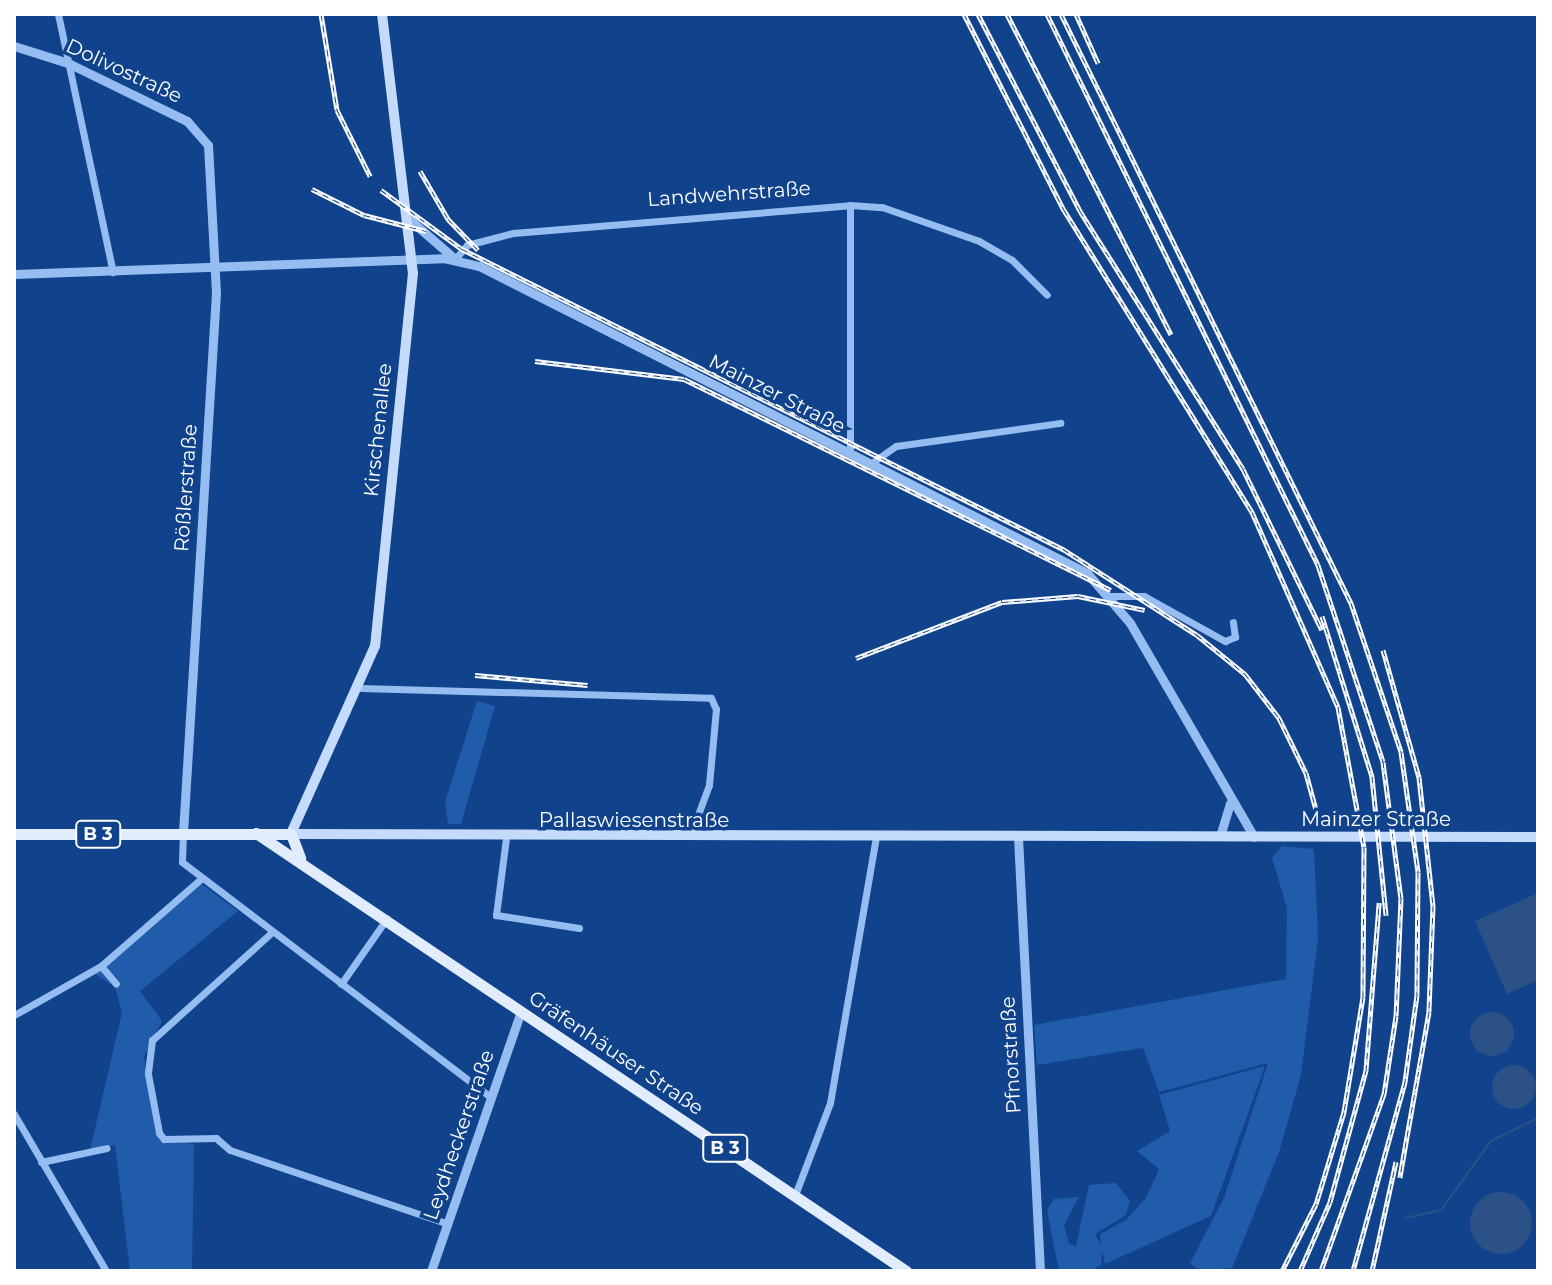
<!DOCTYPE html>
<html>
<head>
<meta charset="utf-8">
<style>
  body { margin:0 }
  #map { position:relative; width:1552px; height:1285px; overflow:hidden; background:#10438c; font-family:Montserrat,sans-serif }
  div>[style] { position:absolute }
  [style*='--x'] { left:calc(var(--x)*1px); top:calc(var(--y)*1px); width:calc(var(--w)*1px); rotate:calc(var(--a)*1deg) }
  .green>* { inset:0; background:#215cab }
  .water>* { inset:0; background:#2b5187 }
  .round { border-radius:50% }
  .stream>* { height:2px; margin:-1px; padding:0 1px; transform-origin:1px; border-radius:1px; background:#2b5187 }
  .minor>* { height:7px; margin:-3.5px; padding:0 3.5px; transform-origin:3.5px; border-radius:3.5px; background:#96bdf2 }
  .tertiary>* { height:9px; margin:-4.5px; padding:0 4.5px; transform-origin:4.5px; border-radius:4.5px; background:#96bdf2 }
  .secondary>* { height:10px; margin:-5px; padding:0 5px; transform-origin:5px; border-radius:5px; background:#c5dbfc }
  .primary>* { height:11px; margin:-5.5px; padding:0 5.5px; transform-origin:5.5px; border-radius:5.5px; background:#e1ecff }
  .rail>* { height:5px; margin-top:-2.5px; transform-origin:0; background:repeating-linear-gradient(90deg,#10438c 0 6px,#fff 0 12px); box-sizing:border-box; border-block:2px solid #fff }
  span { translate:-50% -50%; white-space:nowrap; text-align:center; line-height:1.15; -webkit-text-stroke:7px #10438c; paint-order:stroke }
  .shield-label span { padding:2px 6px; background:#10438c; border:2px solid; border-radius:6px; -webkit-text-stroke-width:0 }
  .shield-label { font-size:18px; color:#fff; font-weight:700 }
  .street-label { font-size:20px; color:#fff }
  .frame { position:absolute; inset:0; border:16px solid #fff; pointer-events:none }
</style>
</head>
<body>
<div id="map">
  <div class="green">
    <i style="clip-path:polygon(477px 701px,495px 706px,461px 824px,448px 824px,445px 802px)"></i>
    <i style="clip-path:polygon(1282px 846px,1314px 849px,1318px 939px,1301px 1075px,1279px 1152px,1232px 1268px,1199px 1271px,1190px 1263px,1224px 1198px,1268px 1063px,1159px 1092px,1143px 1048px,1037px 1065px,1034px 1025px,1286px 979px,1287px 908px,1272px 858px)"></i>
    <i style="clip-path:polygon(200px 883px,238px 911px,140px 991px,162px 1021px,144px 1056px,155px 1131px,160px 1140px,194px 1144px,192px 1271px,130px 1271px,115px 1145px,90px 1150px,122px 1013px,115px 987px,95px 974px)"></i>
    <i style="clip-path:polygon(1265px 1066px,1211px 1216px,1105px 1264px,1102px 1250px,1101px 1265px,1091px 1271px,1059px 1271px,1047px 1210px,1054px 1199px,1079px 1197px,1064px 1225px,1069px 1244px,1076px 1246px,1089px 1185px,1116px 1183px,1130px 1201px,1126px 1215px,1095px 1234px,1101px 1245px,1100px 1234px,1126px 1220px,1146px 1198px,1159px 1169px,1137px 1151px,1170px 1131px,1159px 1095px)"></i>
  </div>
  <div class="water">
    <i style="clip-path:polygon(1538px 893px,1538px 980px,1507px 994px,1475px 921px)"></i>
    <i class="round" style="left:1470px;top:1012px;width:44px;height:44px"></i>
    <i class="round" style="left:1492px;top:1065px;width:44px;height:44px"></i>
    <i class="round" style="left:1470px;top:1192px;width:62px;height:62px"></i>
  </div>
  <div class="stream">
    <i style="--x:1406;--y:1218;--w:36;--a:-13"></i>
    <i style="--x:1441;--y:1210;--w:85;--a:-54.1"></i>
    <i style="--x:1491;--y:1141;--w:52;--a:-26.1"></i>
  </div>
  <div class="minor">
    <i style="--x:58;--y:14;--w:264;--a:78"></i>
    <i style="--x:455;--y:259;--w:18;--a:-49"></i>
    <i style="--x:467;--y:245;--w:48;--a:-14.6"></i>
    <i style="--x:513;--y:233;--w:338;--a:-4.7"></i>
    <i style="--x:850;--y:205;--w:32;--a:4"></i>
    <i style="--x:882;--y:207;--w:103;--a:19.3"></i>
    <i style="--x:979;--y:241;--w:38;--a:30"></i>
    <i style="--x:1012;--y:260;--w:49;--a:45"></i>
    <i style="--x:850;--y:451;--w:246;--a:-90"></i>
    <i style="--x:873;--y:462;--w:28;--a:-35"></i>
    <i style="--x:896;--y:446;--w:166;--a:-8"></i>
    <i style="--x:1111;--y:596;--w:33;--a:0"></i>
    <i style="--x:1144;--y:596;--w:93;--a:29.1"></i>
    <i style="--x:1225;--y:641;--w:11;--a:-22"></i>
    <i style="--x:1235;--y:637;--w:15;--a:-98"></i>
    <i style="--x:361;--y:688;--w:350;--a:1.6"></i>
    <i style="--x:711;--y:698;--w:12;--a:66"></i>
    <i style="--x:716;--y:709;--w:76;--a:95.3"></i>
    <i style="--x:709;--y:785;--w:54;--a:110.4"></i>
    <i style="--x:183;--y:833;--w:29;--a:92"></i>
    <i style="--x:182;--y:862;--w:388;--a:37.3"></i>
    <i style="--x:506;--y:838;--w:78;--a:97.4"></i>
    <i style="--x:496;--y:915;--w:84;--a:8.9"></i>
    <i style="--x:271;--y:933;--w:160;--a:138"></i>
    <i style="--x:152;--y:1040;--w:34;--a:97"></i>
    <i style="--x:148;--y:1074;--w:60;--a:79.4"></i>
    <i style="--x:159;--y:1133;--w:8;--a:50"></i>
    <i style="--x:164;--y:1139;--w:52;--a:-1.1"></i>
    <i style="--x:216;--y:1138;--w:18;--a:41"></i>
    <i style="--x:230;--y:1150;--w:230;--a:18.7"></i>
    <i style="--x:101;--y:966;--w:23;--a:50"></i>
    <i style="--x:341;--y:984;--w:80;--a:-55.1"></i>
    <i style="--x:14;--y:1015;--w:100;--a:-29.4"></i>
    <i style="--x:101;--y:966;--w:134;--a:-41.1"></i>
    <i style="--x:14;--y:1114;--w:182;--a:59.6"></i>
    <i style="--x:41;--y:1162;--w:67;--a:-12"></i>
    <i style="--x:795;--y:1195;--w:98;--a:-69.2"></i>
    <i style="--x:830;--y:1103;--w:270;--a:-80.2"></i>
  </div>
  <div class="tertiary">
    <i style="--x:14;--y:46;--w:57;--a:17.5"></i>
    <i style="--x:68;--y:63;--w:132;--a:26"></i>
    <i style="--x:187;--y:121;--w:32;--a:49"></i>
    <i style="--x:208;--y:145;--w:148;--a:86.9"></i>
    <i style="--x:216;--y:293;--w:541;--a:93.5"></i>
    <i style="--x:410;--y:220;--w:60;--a:40.9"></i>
    <i style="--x:14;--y:274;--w:430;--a:-2.1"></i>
    <i style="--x:444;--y:258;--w:36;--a:13"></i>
    <i style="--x:479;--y:266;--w:681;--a:26.79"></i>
    <i style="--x:1087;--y:573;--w:66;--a:49.3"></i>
    <i style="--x:1130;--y:623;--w:247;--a:59.9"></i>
    <i style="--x:1220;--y:836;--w:34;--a:-73"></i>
    <i style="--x:1018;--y:837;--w:435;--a:87.1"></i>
    <i style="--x:431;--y:1271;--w:275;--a:-70.9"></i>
  </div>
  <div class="secondary">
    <i style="--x:382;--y:14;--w:261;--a:83.2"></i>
    <i style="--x:413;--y:273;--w:375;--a:95.8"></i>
    <i style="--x:375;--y:646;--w:206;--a:114.1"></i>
    <i style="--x:291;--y:834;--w:1247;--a:0.14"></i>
  </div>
  <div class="primary">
    <i style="--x:256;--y:833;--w:784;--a:33.97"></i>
    <i style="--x:14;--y:834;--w:277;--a:0"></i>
    <i style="--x:291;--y:834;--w:26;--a:69"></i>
  </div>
  <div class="rail">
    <i style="--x:321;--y:14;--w:97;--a:80.5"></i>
    <i style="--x:337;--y:110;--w:74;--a:63.4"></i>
    <i style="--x:964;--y:14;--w:220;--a:63"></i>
    <i style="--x:1064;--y:210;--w:356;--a:58.1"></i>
    <i style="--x:1252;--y:512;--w:213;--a:66.2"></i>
    <i style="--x:1338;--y:707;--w:142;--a:79.5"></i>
    <i style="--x:1364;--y:847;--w:150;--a:90.4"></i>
    <i style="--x:1363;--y:997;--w:117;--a:99.4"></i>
    <i style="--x:1344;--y:1112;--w:96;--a:106.9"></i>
    <i style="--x:1316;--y:1204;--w:75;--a:116.9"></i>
    <i style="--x:978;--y:14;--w:222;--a:62.6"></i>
    <i style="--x:1080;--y:211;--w:305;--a:57.7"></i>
    <i style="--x:1243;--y:469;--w:179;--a:63.9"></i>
    <i style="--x:1007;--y:14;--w:360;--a:62.9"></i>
    <i style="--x:1047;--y:14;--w:614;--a:63.81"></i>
    <i style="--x:1318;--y:565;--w:207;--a:71.7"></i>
    <i style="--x:1383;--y:762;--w:137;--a:82.5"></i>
    <i style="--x:1401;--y:898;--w:118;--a:92.4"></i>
    <i style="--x:1396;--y:1016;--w:79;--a:98.7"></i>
    <i style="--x:1384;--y:1094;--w:188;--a:109.6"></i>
    <i style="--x:1061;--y:14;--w:657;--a:63.79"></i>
    <i style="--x:1351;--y:603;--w:157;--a:71.4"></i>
    <i style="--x:1401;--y:752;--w:121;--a:81.9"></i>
    <i style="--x:1418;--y:872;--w:123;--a:90.5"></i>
    <i style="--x:1417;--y:995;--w:88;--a:97.9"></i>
    <i style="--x:1405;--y:1082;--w:196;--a:105.4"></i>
    <i style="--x:1076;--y:14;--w:54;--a:65.8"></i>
    <i style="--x:420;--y:171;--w:56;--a:59.7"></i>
    <i style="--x:448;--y:219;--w:43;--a:45.9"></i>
    <i style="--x:312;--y:189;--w:58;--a:26.6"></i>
    <i style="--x:364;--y:215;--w:64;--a:14.5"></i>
    <i style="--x:381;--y:190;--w:100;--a:36.1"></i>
    <i style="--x:462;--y:249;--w:672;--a:26.53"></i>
    <i style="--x:1063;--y:549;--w:159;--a:32.7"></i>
    <i style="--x:1197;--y:635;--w:62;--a:39.1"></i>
    <i style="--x:1245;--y:674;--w:56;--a:52.3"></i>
    <i style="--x:1279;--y:718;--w:61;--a:63.9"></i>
    <i style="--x:1306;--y:773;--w:57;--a:74.7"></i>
    <i style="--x:535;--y:361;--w:150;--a:6.9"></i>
    <i style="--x:684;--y:379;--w:476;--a:26.3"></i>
    <i style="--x:1322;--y:616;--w:169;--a:72.7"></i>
    <i style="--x:1372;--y:777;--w:139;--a:84.2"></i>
    <i style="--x:1383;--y:650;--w:132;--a:74.2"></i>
    <i style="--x:1419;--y:777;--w:130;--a:83.8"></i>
    <i style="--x:1433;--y:906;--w:106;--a:92.2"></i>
    <i style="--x:1429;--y:1012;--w:168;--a:100"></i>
    <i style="--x:856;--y:658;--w:156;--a:-21"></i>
    <i style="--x:1002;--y:602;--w:76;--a:-4.5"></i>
    <i style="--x:1078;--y:596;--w:68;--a:11.8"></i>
    <i style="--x:475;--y:675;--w:113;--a:5.1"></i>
    <i style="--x:1300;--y:1271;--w:75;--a:-66.5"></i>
    <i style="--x:1330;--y:1202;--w:137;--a:-74.7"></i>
    <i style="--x:1366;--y:1070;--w:168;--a:-85.5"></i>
    <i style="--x:1372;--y:1271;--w:112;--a:-77.6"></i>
  </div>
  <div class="shield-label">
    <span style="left:98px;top:834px">B 3</span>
    <span style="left:725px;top:1148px">B 3</span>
  </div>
  <div class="street-label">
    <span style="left:124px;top:71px;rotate:25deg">Dolivostraße</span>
    <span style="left:729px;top:194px;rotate:-4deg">Landwehrstraße</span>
    <span style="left:777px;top:394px;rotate:27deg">Mainzer Straße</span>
    <span style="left:378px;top:430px;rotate:-84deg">Kirschenallee</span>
    <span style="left:186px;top:488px;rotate:-86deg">Rößlerstraße</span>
    <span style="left:1376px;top:819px">Mainzer Straße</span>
    <span style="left:634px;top:820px">Pallaswiesenstraße</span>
    <span style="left:616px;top:1053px;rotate:34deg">Gräfenhäuser Straße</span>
    <span style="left:1011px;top:1055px;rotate:-93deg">Pfnorstraße</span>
    <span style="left:459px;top:1135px;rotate:-71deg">Leydheckerstraße</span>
  </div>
  <div class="frame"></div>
</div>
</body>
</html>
